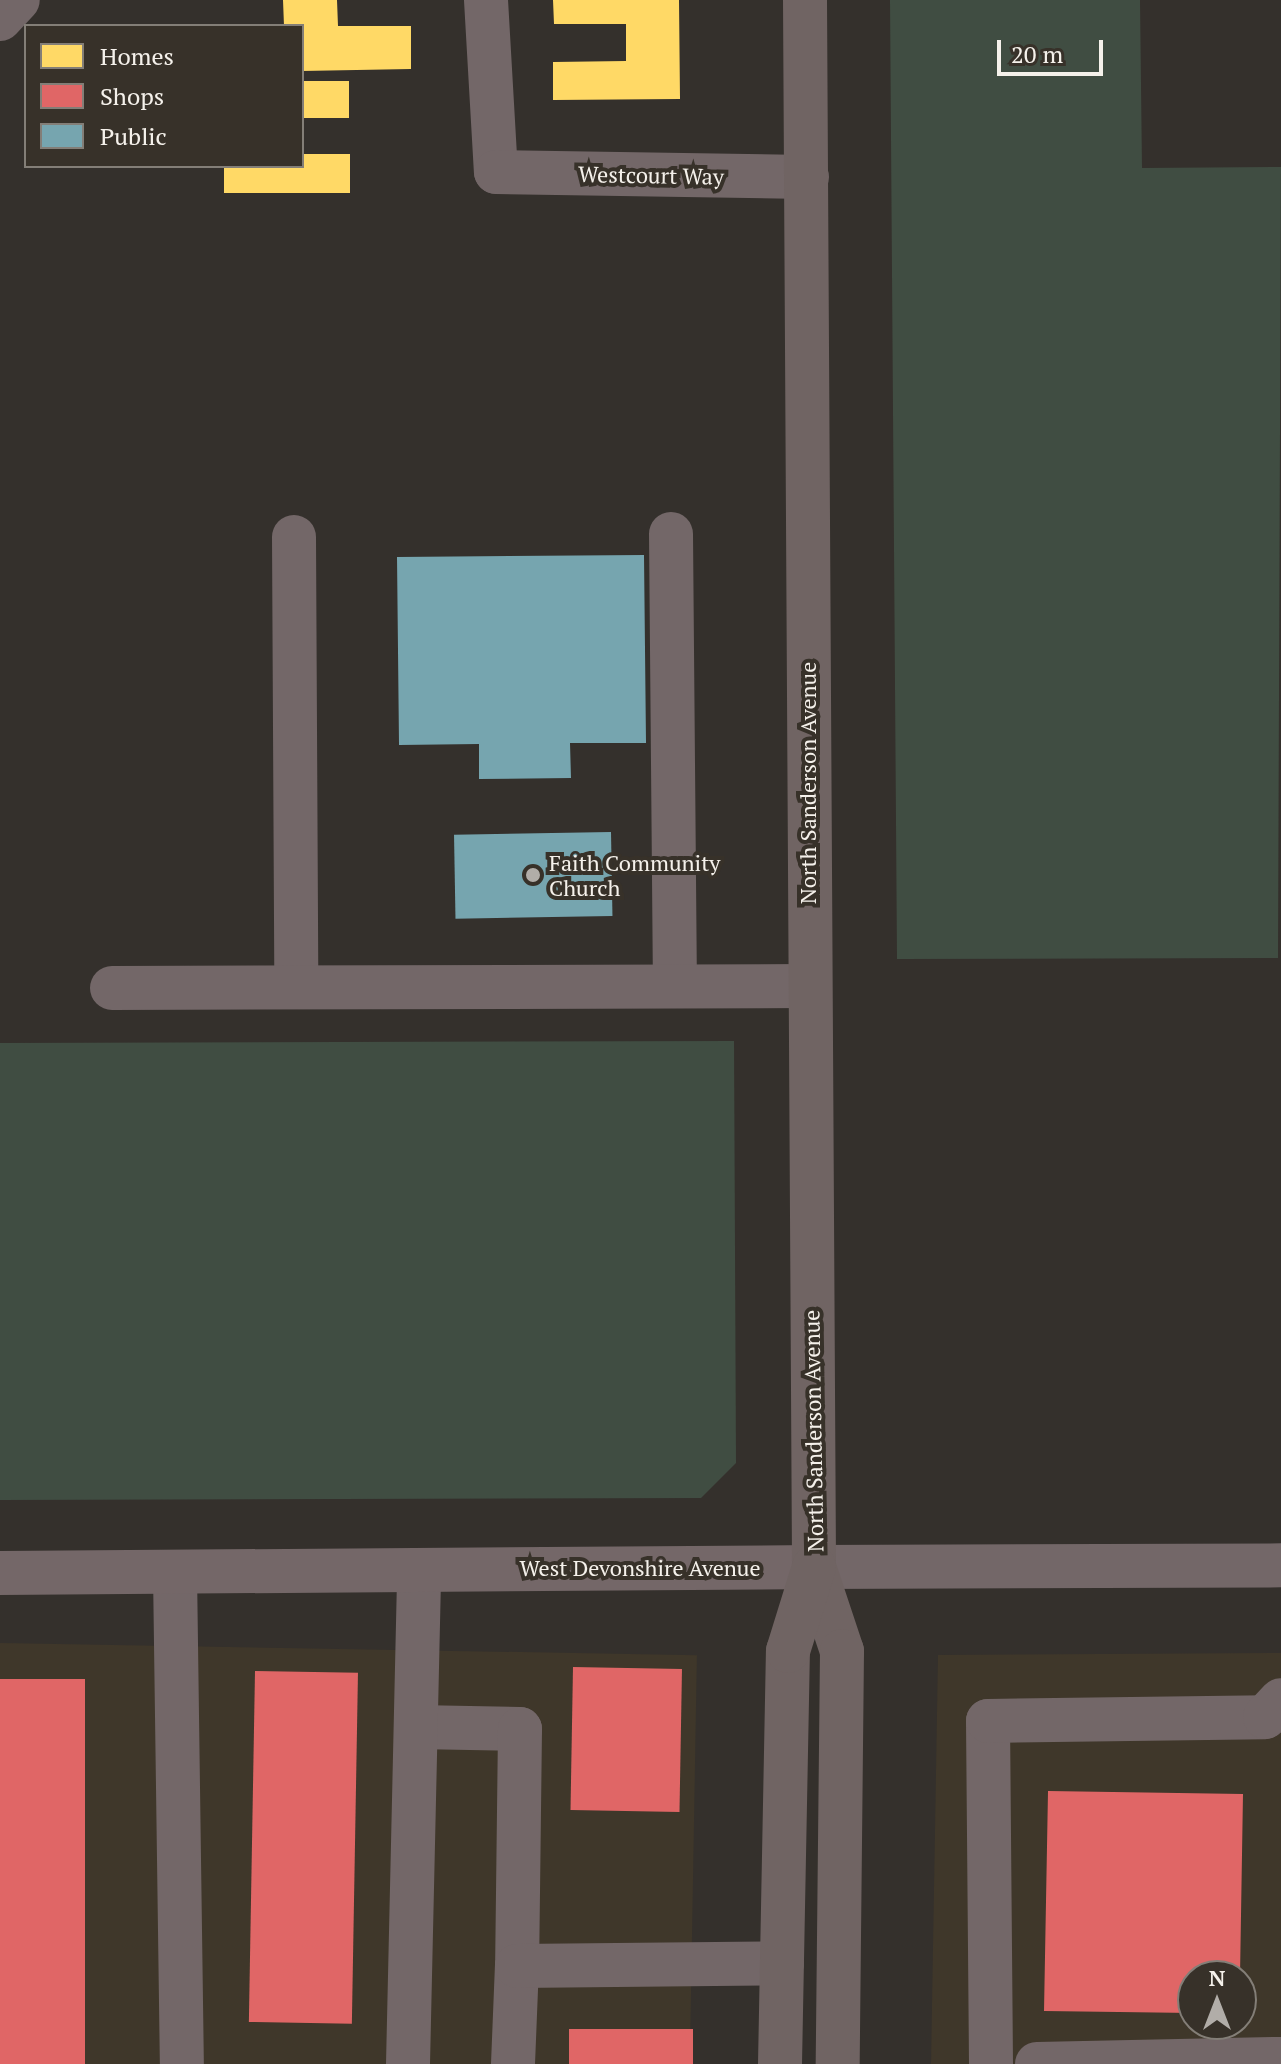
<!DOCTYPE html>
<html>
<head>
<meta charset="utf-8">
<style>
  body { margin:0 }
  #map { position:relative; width:1281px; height:2064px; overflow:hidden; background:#34302c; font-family:"PT Serif",serif }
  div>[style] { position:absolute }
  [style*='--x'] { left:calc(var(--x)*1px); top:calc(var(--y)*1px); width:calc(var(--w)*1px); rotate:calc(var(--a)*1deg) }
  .built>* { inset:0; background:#3f372a; transform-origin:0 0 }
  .green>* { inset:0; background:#404d42 }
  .homes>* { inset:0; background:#ffd966; transform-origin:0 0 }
  .shops>* { inset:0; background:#e06666; transform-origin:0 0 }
  .public>* { inset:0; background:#76a5af; transform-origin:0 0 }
  .minor>* { height:44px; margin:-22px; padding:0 22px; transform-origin:22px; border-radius:22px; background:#736768 }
  .major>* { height:44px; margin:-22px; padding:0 22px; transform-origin:22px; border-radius:22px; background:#746768 }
  .highway>* { height:44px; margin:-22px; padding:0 22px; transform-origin:22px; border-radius:22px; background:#706463 }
  .dots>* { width:22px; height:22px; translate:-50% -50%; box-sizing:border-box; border:4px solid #373129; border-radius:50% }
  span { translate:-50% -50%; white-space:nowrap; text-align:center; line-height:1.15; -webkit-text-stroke:8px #373129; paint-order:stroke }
  .street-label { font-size:22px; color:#f5f1eb }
  .poi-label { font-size:22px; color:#f5f1eb }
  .left { translate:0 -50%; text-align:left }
  .legend { position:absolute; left:24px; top:24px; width:280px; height:144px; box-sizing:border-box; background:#373129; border:2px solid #837e77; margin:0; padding:10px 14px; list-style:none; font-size:24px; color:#f5f1eb }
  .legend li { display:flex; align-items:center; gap:16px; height:40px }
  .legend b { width:40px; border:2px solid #837e77 }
  .north { position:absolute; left:1177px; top:1960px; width:80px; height:80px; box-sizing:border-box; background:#373129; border:2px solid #837e77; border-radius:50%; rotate:0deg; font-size:22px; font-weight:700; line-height:32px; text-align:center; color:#f5f1eb }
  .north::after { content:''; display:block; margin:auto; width:28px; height:36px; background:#b1ada8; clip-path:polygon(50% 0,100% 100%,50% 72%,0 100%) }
  .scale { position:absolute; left:997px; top:40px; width:106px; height:36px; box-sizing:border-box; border:4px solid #f5f1eb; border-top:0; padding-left:10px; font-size:24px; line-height:28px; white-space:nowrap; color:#f5f1eb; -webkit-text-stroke:6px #373129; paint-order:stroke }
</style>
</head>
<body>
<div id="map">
  <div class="built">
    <i style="left:0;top:1643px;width:697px;height:421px;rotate:1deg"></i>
    <i style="clip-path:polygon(evenodd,1281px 1653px,1281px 2064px,931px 2064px,938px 1655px,1281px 1653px,1193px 1976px,1241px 1976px,1241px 2024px,1193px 2024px,1193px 1976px)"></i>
  </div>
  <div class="green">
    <i style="clip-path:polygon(890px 0,1140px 0,1142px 168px,1281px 167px,1278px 958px,897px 959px)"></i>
    <i style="clip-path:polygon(734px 1041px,736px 1463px,701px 1498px,0 1500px,0 1043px)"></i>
  </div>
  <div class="homes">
    <i style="clip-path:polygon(283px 0,337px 0,338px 26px,411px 26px,411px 69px,302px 71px,302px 26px,284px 26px)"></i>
    <i style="clip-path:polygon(553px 0,679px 0,680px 99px,553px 100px,553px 62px,626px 61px,626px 24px,554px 24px)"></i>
    <i style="left:302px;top:81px;width:47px;height:37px"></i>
    <i style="clip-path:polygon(302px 154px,350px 154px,350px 193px,224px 193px,224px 166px,302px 166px)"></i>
  </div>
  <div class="shops">
    <i style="left:573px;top:1667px;width:109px;height:143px;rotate:1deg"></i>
    <i style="left:255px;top:1671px;width:103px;height:351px;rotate:1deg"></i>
    <i style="left:0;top:1679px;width:85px;height:385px"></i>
    <i style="clip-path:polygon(1048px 1791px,1243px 1794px,1240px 1976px,1193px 1976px,1193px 2013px,1044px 2011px)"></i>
    <i style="left:569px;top:2029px;width:124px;height:35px"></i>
  </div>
  <div class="public">
    <i style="clip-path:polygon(644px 555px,646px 743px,570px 743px,571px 778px,479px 779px,479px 744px,399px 745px,397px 557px)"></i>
    <i style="left:611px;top:832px;width:84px;height:157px;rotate:89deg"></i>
  </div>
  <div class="minor">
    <i style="--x:486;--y:0;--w:172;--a:86.7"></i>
    <i style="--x:496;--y:172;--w:311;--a:0.9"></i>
    <i style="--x:0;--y:19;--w:26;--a:-47"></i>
    <i style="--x:671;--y:534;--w:450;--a:89.5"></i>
    <i style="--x:294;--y:537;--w:450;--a:89.7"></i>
    <i style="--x:112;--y:988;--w:695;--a:-0.16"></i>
    <i style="--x:814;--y:1567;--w:467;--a:-0.2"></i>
    <i style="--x:175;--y:1572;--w:492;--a:89.2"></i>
    <i style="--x:416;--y:1727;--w:104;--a:1.1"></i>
    <i style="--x:520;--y:1729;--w:237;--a:90.7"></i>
    <i style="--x:408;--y:2064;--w:494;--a:-88.7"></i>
    <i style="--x:513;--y:2064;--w:98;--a:-87.7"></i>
    <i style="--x:517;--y:1966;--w:265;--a:-0.6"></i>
    <i style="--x:991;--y:2064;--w:343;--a:-90.5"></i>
    <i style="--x:988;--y:1721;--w:277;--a:-0.8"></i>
    <i style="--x:1265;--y:1717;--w:23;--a:-47"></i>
    <i style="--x:1037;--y:2064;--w:244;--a:-1.2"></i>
  </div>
  <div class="major">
    <i style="--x:0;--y:1573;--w:814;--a:-0.42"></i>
  </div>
  <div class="highway">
    <i style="--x:805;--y:0;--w:1567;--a:89.67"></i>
    <i style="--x:814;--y:1567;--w:89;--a:71.6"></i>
    <i style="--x:842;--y:1651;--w:413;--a:90.6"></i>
    <i style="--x:780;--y:2064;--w:413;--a:-88.9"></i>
    <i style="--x:788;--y:1651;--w:88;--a:-72.8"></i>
  </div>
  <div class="dots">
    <i style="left:533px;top:875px;background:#b1ada8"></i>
  </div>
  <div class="street-label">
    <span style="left:651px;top:175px;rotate:1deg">Westcourt Way</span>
    <span style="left:808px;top:783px;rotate:-90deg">North Sanderson Avenue</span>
    <span style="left:813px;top:1431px;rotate:-91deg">North Sanderson Avenue</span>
    <span style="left:640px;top:1568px">West Devonshire Avenue</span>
  </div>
  <div class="poi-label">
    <span class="left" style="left:549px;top:875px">Faith Community<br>Church</span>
  </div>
  <ul class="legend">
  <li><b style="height:22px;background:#ffd966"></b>Homes</li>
  <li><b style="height:22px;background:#e06666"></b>Shops</li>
  <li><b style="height:22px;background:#76a5af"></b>Public</li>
  </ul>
  <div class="north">N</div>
  <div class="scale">20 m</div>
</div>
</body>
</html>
